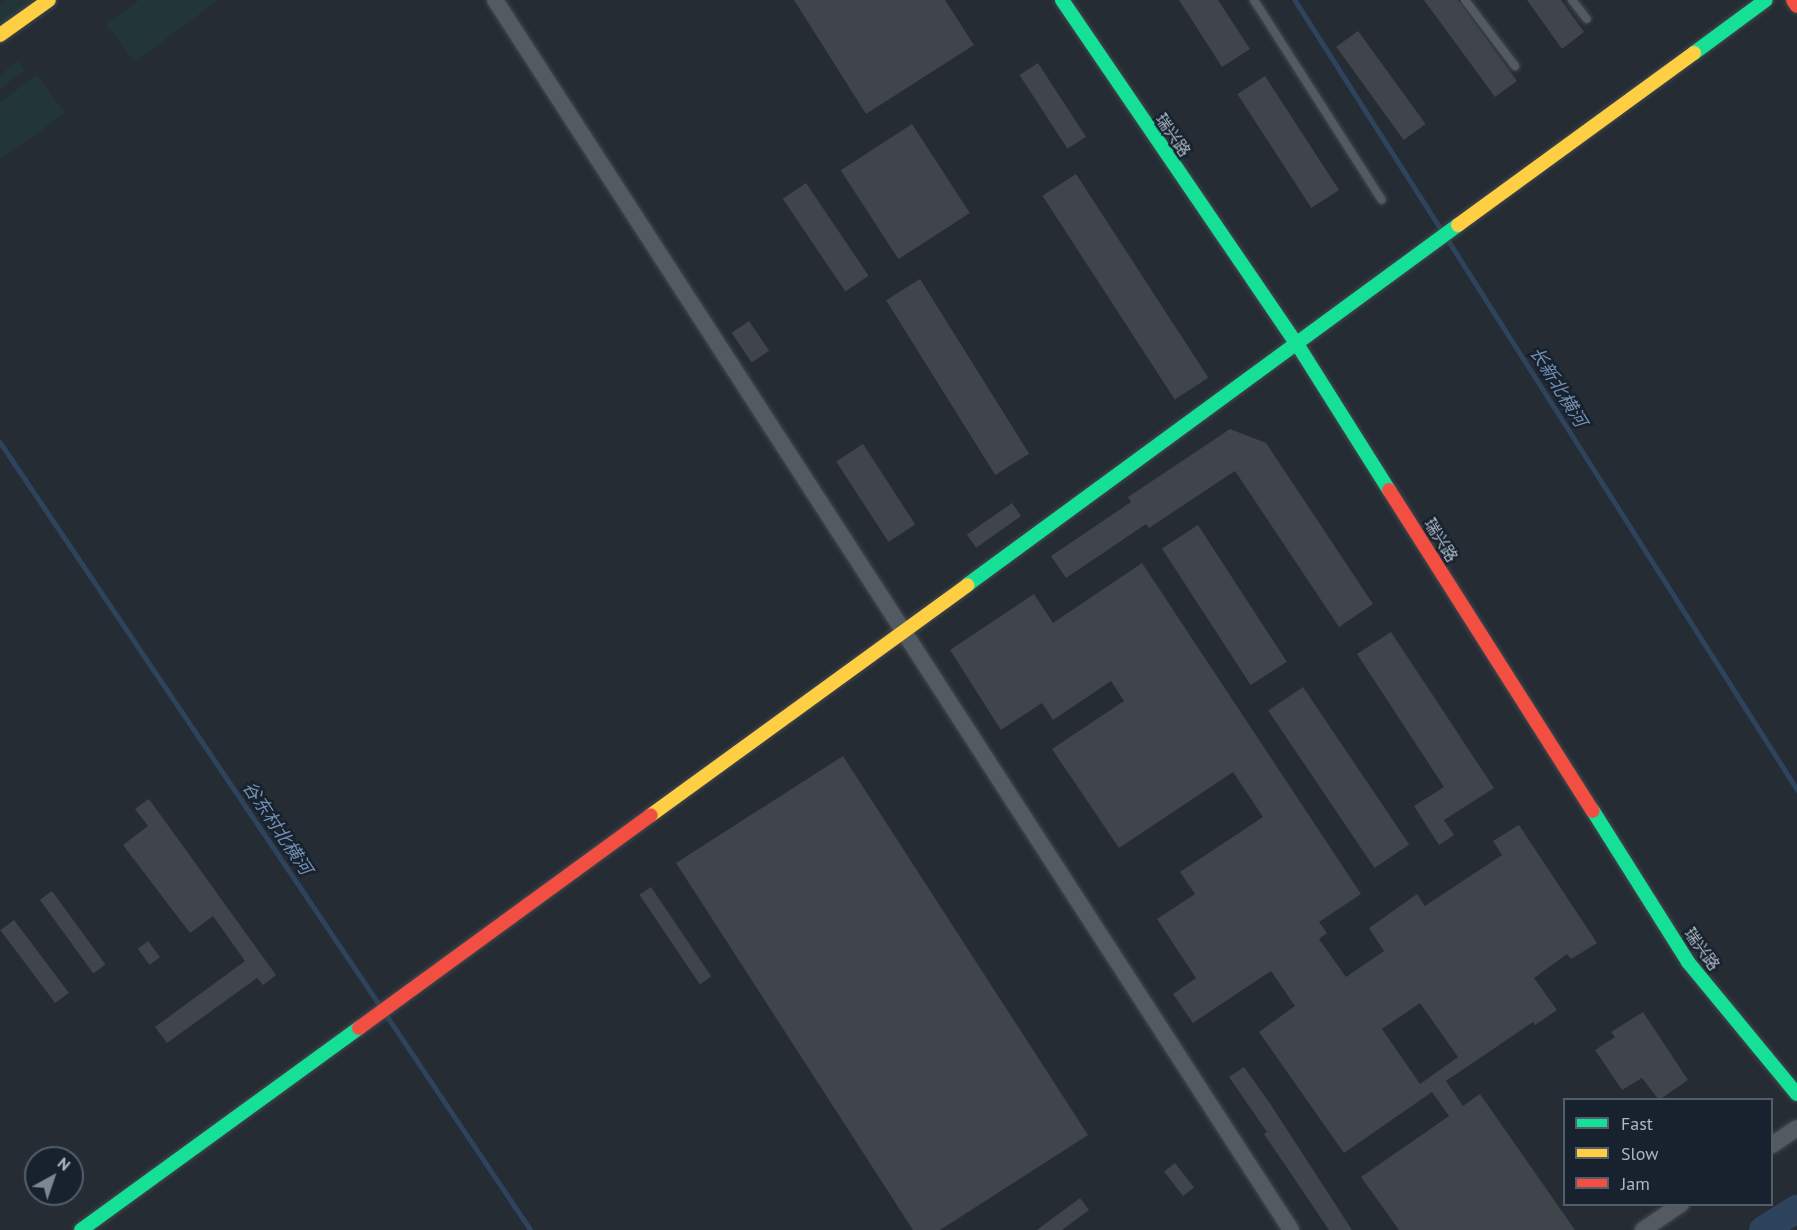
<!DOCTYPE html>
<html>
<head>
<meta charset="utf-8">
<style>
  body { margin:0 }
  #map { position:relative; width:1797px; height:1230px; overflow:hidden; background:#252c33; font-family:"PT Sans","Noto Sans SC",sans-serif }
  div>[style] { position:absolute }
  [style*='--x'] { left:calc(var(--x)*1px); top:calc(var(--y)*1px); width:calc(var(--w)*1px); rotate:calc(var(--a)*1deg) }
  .green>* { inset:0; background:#223639 }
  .stream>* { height:4.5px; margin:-2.25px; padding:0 2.25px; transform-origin:2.25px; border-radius:2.25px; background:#2e445c }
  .river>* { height:28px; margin:-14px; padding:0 14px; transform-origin:14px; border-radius:14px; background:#2e445c }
  .building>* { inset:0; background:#3f454b; transform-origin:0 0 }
  .roads { filter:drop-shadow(0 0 2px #42484e) drop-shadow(0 0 2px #42484e) }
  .lane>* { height:8px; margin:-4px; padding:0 4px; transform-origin:4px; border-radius:4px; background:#545a62 }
  .street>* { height:16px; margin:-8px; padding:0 8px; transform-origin:8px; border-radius:8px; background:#545a62 }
  .fast>* { height:14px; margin:-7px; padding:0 7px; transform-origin:7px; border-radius:7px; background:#16e098 }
  .slow>* { height:14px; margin:-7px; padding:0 7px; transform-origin:7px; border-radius:7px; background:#ffcf43 }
  .jam>* { height:14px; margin:-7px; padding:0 7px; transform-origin:7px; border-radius:7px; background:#f24e42 }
  span { translate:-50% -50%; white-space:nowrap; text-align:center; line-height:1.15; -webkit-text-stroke:5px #18222e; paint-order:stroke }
  .street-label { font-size:16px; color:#adb8c6 }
  .water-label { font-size:18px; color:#738fb1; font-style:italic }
  .legend { position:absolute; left:1563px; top:1098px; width:210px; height:108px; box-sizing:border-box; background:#18222e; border:2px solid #545e6b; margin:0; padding:8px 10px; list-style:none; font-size:18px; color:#adb8c6 }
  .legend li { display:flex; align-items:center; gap:12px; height:30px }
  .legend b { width:30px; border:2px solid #545e6b }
  .north { position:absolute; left:24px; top:1146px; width:60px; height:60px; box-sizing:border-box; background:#18222e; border:2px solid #545e6b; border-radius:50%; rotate:40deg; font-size:16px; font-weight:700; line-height:24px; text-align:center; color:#adb8c6 }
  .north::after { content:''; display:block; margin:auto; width:21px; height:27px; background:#7d8793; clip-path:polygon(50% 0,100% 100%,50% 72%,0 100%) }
</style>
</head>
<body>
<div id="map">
  <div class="green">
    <i style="clip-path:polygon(4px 0,38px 0,0 28px,0 3px)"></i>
    <i style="clip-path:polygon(139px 0,219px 0,134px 62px,106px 24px)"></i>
    <i style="clip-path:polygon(19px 61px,25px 70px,0 89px,0 75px)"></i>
    <i style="clip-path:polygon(37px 75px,65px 113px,0 160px,0 102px)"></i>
  </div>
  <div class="stream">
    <i style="--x:1295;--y:0;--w:274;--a:57.5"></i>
    <i style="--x:1448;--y:240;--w:651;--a:57.56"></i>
    <i style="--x:0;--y:442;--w:678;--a:56.01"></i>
    <i style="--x:387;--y:1016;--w:258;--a:56.1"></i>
  </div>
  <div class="river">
    <i style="--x:1763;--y:1230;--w:40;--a:-32"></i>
  </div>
  <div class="building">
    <i style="clip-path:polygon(794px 0,945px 0,974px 45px,866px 114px)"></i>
    <i style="clip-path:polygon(1179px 0,1218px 0,1250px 49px,1222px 67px)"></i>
    <i style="clip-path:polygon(1424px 0,1458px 0,1517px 81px,1495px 97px)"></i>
    <i style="clip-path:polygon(1527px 0,1561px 0,1584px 32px,1562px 49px)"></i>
    <i style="left:1358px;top:31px;width:115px;height:27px;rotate:54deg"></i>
    <i style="left:1038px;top:63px;width:88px;height:22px;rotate:57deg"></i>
    <i style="left:1265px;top:76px;width:136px;height:33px;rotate:57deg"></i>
    <i style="left:912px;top:124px;width:106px;height:85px;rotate:57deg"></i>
    <i style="left:1076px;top:174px;width:243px;height:40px;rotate:57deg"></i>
    <i style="left:806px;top:183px;width:112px;height:28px;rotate:56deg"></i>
    <i style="left:920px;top:279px;width:206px;height:40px;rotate:58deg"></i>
    <i style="left:749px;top:321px;width:36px;height:21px;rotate:56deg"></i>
    <i style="clip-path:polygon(1230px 429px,1266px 443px,1373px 604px,1339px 627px,1235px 471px,1149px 528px,1146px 524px,1066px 578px,1051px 556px,1131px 502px,1128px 497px)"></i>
    <i style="left:863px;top:444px;width:96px;height:32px;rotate:57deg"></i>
    <i style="left:1012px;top:503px;width:16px;height:55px;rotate:55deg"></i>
    <i style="left:1198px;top:525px;width:163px;height:43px;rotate:57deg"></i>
    <i style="clip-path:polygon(evenodd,1142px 563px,1361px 894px,1319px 922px,1327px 933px,1319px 939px,1346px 977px,1384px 951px,1369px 928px,1417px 894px,1425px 906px,1502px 855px,1493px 841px,1519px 825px,1597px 943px,1571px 959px,1567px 954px,1534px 978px,1557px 1010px,1535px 1025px,1533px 1022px,1446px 1081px,1463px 1106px,1480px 1094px,1575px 1230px,1399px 1230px,1361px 1177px,1449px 1116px,1432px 1092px,1344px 1153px,1259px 1032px,1295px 1006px,1271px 971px,1193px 1023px,1173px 994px,1196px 978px,1157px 919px,1195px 894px,1180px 872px,1263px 817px,1233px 772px,1119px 848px,1052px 749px,1124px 701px,1111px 681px,1053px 720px,1042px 703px,1001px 730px,950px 650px,1034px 594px,1053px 623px,1142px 563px,1420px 1003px,1458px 1057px,1420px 1084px,1382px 1029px,1420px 1003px)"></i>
    <i style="clip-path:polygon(1391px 632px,1494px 788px,1444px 820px,1454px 835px,1439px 845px,1414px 806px,1444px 787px,1357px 654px)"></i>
    <i style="left:1303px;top:687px;width:190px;height:42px;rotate:56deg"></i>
    <i style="clip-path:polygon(843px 756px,1088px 1135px,940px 1230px,913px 1230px,676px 863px)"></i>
    <i style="clip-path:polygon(149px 799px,276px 975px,263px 985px,257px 978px,167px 1043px,155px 1027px,245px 961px,213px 916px,190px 933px,123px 845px,148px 826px,135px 809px)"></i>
    <i style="left:651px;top:887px;width:108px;height:14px;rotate:56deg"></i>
    <i style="left:52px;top:891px;width:91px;height:15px;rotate:54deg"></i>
    <i style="left:14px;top:920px;width:91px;height:17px;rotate:53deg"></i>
    <i style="left:148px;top:941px;width:20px;height:13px;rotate:53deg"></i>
    <i style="clip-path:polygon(1643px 1012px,1688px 1080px,1659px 1100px,1642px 1078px,1622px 1090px,1595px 1050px,1615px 1037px,1611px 1032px)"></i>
    <i style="clip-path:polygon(1244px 1067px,1271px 1105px,1352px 1230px,1329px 1230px,1264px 1134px,1267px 1132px,1229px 1077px)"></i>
    <i style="left:1175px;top:1163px;width:31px;height:14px;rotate:52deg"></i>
    <i style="clip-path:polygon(1080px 1198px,1089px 1210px,1062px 1230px,1037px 1230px)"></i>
  </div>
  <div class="roads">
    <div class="lane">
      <i style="--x:1254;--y:0;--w:237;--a:57.4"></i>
      <i style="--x:1465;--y:0;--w:83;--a:52.9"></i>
      <i style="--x:1572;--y:0;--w:24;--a:52"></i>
    </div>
    <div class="street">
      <i style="--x:495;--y:0;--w:1465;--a:57.09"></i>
      <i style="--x:1772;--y:1145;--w:30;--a:-34"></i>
      <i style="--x:1643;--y:1230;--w:46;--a:-34.4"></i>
    </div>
    <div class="fast">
      <i style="--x:1062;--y:0;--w:417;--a:55.7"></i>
      <i style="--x:1297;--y:344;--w:173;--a:57.8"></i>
      <i style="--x:1694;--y:53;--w:89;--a:-36.4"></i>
      <i style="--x:967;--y:585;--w:609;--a:-36.25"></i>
      <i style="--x:1593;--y:811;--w:178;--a:57.8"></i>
      <i style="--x:1688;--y:962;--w:171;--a:50.5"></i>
      <i style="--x:81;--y:1230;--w:344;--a:-36"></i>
    </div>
    <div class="slow">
      <i style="--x:0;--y:35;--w:60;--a:-35.5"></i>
      <i style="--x:1458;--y:225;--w:292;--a:-36.1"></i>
      <i style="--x:651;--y:815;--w:391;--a:-36"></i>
    </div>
    <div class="jam">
      <i style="--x:1793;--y:0;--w:7;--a:56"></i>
      <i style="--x:1389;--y:490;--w:380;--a:57.6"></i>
      <i style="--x:359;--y:1028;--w:361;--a:-36.1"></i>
    </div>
  </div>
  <div class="street-label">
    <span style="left:1173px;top:135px;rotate:55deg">瑞兴路</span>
    <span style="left:1441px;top:540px;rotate:58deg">瑞兴路</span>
    <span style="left:1702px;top:949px;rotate:54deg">瑞兴路</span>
  </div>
  <div class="water-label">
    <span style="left:1558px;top:387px;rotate:58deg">长新北横河</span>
    <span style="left:277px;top:828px;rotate:56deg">谷东村北横河</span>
  </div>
  <ul class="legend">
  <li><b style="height:8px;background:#16e098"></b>Fast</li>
  <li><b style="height:8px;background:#ffcf43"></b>Slow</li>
  <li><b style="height:8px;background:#f24e42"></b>Jam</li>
  </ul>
  <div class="north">N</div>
</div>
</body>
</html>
